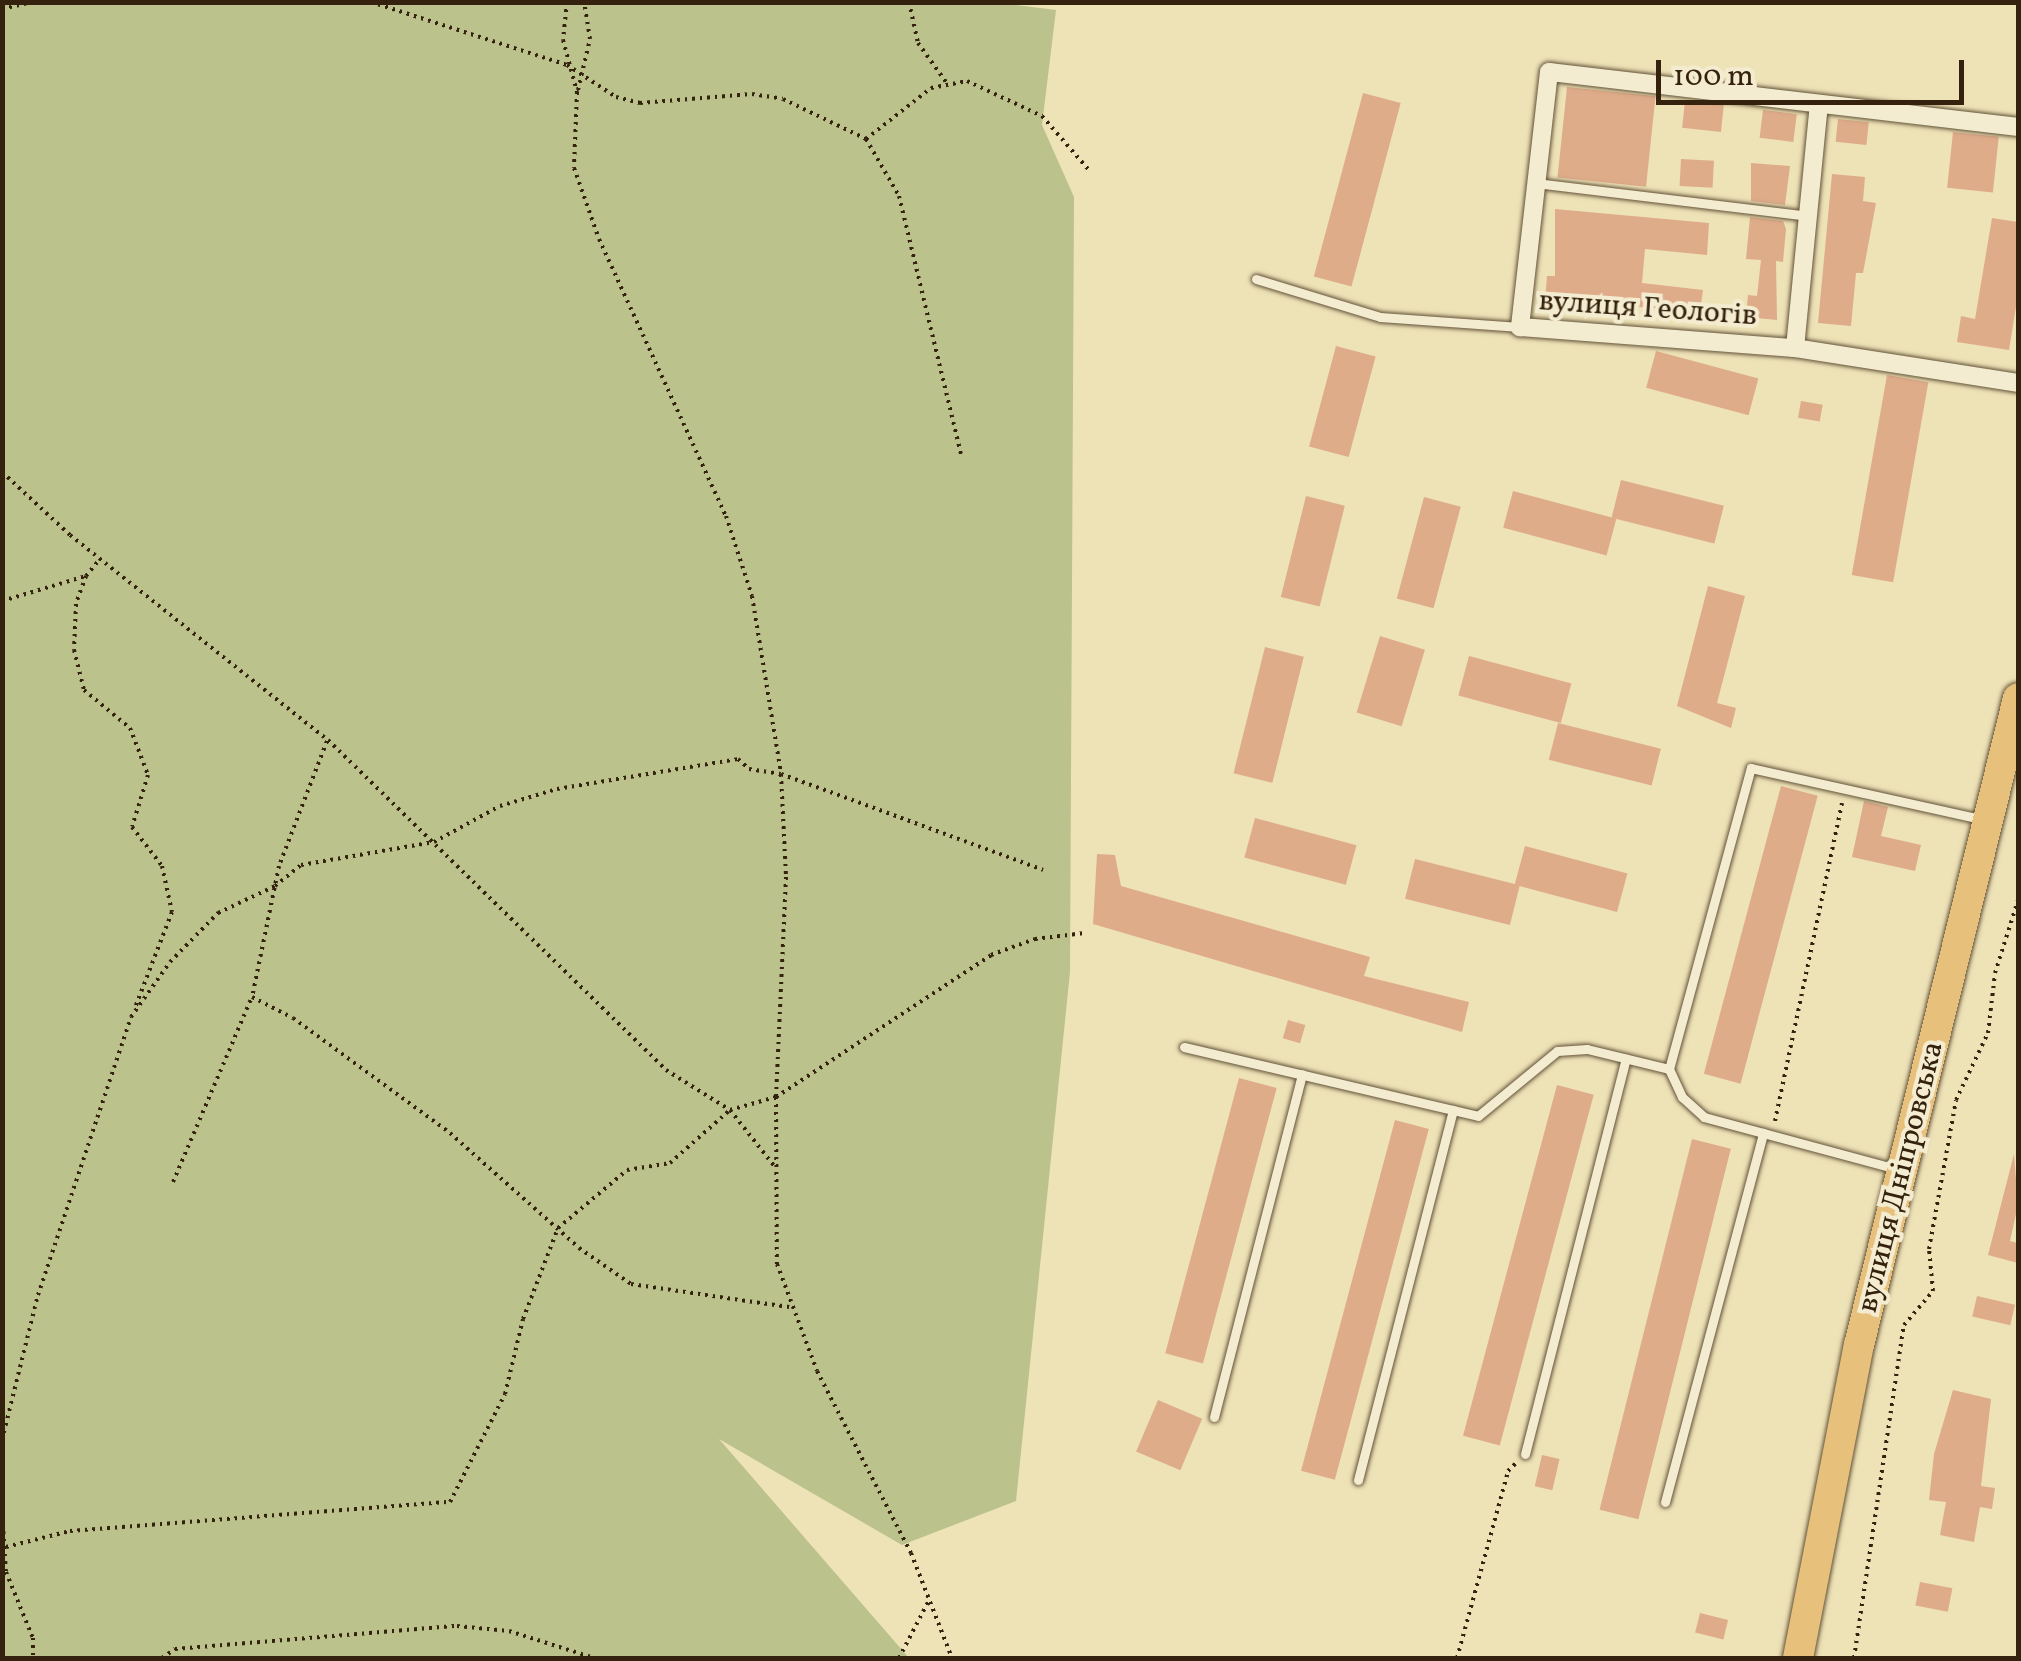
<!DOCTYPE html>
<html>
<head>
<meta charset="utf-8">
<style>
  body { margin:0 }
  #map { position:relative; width:2021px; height:1661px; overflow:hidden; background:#eee2b7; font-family:Vollkorn,serif }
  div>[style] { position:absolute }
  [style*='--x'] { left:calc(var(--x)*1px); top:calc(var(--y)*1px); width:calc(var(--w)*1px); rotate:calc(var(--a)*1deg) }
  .green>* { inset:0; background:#bcc28c }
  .building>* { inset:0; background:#dfac8a; transform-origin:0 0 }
  .path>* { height:4px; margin-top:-2px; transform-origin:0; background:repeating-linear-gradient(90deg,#34220e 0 2.5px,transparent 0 7.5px) }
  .roads { filter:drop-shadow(0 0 2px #625238) drop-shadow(0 0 2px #625238) }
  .service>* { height:9px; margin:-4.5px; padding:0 4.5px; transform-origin:4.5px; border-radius:4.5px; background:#f4ecd0 }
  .minor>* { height:18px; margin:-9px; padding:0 9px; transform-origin:9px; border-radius:9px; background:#f4ecd0 }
  .trunk>* { height:30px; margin:-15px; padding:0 15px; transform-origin:15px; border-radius:15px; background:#e7c17c }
  span { translate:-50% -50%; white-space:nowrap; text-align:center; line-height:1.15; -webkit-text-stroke:8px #f4ecd0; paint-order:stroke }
  .street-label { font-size:30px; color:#34220e }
  .frame { position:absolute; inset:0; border:5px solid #34220e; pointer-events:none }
  .scale { position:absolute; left:1656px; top:60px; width:308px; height:45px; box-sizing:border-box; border:5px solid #34220e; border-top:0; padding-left:12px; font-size:30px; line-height:35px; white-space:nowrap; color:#34220e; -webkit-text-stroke:8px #f4ecd0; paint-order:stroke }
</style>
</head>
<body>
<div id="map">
  <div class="green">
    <i style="clip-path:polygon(992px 2px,1056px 10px,1042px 125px,1074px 197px,1070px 972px,1016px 1501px,902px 1545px,719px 1439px,909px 1658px,3px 1658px,3px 3px)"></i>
  </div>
  <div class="building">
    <i style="left:1567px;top:87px;width:89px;height:91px;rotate:6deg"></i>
    <i style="left:1363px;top:93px;width:39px;height:190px;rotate:15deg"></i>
    <i style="left:1685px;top:101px;width:39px;height:27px;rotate:6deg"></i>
    <i style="left:1763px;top:110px;width:34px;height:28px;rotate:7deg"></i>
    <i style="left:1838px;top:119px;width:31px;height:23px;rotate:6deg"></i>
    <i style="left:1953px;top:132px;width:46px;height:56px;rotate:6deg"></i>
    <i style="left:1681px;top:159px;width:33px;height:27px;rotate:3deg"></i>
    <i style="clip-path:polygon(1751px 163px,1790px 166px,1785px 205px,1751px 201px)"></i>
    <i style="clip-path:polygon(1832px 174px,1865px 177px,1863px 201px,1876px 203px,1863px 273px,1856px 273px,1851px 326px,1818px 323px)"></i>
    <i style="clip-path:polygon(1555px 209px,1709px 223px,1707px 255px,1645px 249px,1642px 283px,1703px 290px,1700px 311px,1545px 301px,1547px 276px,1555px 276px)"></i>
    <i style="clip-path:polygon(1750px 217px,1783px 221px,1786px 229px,1783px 262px,1776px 261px,1777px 320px,1746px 317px,1748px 295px,1757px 296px,1761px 260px,1746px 259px)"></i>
    <i style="clip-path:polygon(1992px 218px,2018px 222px,2018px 294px,2009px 350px,1957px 342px,1961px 316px,1975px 319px)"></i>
    <i style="left:1336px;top:346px;width:41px;height:104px;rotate:15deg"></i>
    <i style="left:1656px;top:351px;width:106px;height:38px;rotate:15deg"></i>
    <i style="left:1887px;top:375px;width:42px;height:203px;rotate:10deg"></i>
    <i style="left:1801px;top:401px;width:22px;height:17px;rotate:10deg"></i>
    <i style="left:1621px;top:480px;width:106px;height:39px;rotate:14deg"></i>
    <i style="left:1513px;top:491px;width:107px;height:38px;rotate:15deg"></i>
    <i style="left:1306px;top:496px;width:40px;height:104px;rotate:14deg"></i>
    <i style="left:1424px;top:497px;width:38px;height:105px;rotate:15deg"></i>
    <i style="clip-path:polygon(1708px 586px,1745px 596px,1717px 703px,1736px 708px,1731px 728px,1677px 706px)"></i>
    <i style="left:1380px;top:636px;width:47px;height:80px;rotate:17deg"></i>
    <i style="left:1265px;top:647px;width:40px;height:130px;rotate:14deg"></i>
    <i style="left:1469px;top:656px;width:106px;height:41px;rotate:15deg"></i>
    <i style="left:1558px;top:723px;width:106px;height:38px;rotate:14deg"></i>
    <i style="left:1781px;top:786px;width:38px;height:298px;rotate:15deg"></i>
    <i style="clip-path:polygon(1864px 801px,1888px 807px,1881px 836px,1921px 845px,1915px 871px,1852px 857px)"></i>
    <i style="left:1255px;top:818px;width:105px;height:41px;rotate:15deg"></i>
    <i style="left:1525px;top:846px;width:106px;height:40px;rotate:15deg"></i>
    <i style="clip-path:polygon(1097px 854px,1115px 855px,1121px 886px,1370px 957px,1364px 976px,1469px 1002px,1462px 1032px,1093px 924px)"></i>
    <i style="left:1415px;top:859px;width:108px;height:41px;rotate:14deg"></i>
    <i style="left:1288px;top:1020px;width:18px;height:19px;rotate:16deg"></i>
    <i style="left:1239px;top:1078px;width:39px;height:285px;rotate:15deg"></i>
    <i style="left:1557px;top:1085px;width:38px;height:363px;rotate:15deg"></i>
    <i style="left:1395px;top:1120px;width:35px;height:363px;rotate:15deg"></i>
    <i style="left:1692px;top:1139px;width:40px;height:382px;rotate:14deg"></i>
    <i style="clip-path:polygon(2014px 1154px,2018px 1205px,2010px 1241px,2018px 1243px,2018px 1263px,1988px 1255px)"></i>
    <i style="left:1977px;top:1296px;width:39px;height:21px;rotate:13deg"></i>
    <i style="clip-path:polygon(1953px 1390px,1991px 1399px,1981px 1486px,1995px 1488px,1992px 1509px,1980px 1507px,1974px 1542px,1940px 1535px,1946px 1502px,1929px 1500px,1934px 1454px)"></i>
    <i style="left:1158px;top:1400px;width:48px;height:56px;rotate:23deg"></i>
    <i style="left:1542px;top:1455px;width:18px;height:32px;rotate:13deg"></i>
    <i style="left:1920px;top:1582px;width:33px;height:24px;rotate:11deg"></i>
    <i style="left:1700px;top:1613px;width:29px;height:20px;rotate:14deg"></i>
  </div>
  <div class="path">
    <i style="--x:371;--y:2;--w:206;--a:17.8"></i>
    <i style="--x:567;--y:65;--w:59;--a:33.1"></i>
    <i style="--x:616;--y:97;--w:25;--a:14"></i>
    <i style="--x:640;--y:103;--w:112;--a:-4.6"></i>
    <i style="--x:752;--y:94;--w:31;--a:9"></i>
    <i style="--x:783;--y:99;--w:92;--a:25.7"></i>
    <i style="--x:866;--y:139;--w:66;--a:59.9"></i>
    <i style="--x:899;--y:196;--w:269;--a:76.5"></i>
    <i style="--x:567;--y:2;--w:38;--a:96"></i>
    <i style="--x:563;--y:40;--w:54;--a:74.9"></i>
    <i style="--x:577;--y:92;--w:76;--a:92.3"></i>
    <i style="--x:574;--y:168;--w:75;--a:70.6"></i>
    <i style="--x:599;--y:239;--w:305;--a:65.4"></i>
    <i style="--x:726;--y:516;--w:84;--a:72"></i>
    <i style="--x:752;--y:596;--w:180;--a:80.7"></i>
    <i style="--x:781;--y:774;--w:279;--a:20.1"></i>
    <i style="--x:909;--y:2;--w:42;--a:77.6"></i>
    <i style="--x:918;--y:43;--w:48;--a:54.3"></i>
    <i style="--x:2;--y:9;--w:32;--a:-13"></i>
    <i style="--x:578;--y:90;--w:52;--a:-76.8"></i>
    <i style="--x:590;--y:39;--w:37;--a:-99"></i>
    <i style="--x:866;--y:139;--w:83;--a:-38.1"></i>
    <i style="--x:931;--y:88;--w:37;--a:-11"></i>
    <i style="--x:967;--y:81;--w:83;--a:25"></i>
    <i style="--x:1042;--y:116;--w:70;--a:49"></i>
    <i style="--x:2;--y:472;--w:93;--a:42.8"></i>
    <i style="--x:70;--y:535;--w:330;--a:38.5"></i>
    <i style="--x:328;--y:740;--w:472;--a:44.3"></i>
    <i style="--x:666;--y:1070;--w:75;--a:32"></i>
    <i style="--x:730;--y:1110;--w:73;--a:51.7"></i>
    <i style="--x:86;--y:576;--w:30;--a:110"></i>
    <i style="--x:76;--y:604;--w:46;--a:92.5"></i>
    <i style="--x:74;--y:650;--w:41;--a:76"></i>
    <i style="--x:84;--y:690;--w:60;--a:39.6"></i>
    <i style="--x:130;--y:728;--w:50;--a:69"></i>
    <i style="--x:148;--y:775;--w:54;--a:107.1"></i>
    <i style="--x:132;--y:827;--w:49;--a:52.4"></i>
    <i style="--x:162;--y:866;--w:47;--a:77.7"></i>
    <i style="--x:172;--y:912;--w:103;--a:111.1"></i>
    <i style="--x:2;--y:601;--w:88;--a:-16.6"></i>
    <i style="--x:86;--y:576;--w:22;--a:-51"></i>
    <i style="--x:327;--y:741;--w:134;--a:111"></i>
    <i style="--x:279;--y:866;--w:134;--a:101.6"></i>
    <i style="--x:252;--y:997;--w:46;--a:27.1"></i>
    <i style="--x:293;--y:1018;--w:195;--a:36.2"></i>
    <i style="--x:450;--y:1133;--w:173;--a:41.7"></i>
    <i style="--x:579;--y:1248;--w:63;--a:34.7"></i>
    <i style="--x:631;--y:1284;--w:160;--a:8.3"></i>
    <i style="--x:1775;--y:1121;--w:325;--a:-78.1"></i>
    <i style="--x:173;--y:1182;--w:201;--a:-66.9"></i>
    <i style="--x:2;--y:1440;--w:149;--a:-76.1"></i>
    <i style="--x:38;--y:1295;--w:293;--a:-71.5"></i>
    <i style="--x:131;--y:1017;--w:67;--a:-54.7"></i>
    <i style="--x:170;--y:962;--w:69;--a:-45.6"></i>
    <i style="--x:218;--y:913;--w:63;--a:-25.3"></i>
    <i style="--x:275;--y:886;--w:33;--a:-39"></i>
    <i style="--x:301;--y:865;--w:135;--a:-9.8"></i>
    <i style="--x:434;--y:842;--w:75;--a:-28.6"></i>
    <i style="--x:500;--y:806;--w:59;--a:-16.6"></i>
    <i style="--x:557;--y:789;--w:183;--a:-9.4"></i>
    <i style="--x:738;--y:759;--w:15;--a:42"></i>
    <i style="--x:749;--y:769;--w:32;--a:9"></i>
    <i style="--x:781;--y:774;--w:103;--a:87.2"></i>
    <i style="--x:786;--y:877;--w:220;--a:92.6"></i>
    <i style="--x:776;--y:1097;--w:167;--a:89.7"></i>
    <i style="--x:777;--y:1264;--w:114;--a:69.5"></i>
    <i style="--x:817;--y:1371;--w:205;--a:62.7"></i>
    <i style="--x:911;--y:1553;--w:113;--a:68.7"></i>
    <i style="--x:2;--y:1509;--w:63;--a:86.4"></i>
    <i style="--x:6;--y:1572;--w:71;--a:67.8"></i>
    <i style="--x:33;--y:1638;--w:20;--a:90"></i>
    <i style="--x:6;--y:1547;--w:66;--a:-14"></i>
    <i style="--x:70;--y:1531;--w:381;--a:-4.4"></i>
    <i style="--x:450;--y:1502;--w:121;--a:-63"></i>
    <i style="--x:505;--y:1394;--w:77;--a:-76.5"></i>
    <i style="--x:523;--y:1319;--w:97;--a:-69"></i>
    <i style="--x:558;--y:1228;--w:90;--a:-40"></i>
    <i style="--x:627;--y:1170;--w:44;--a:-9.2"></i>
    <i style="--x:670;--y:1163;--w:80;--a:-41.5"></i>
    <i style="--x:730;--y:1110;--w:48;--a:-15.8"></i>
    <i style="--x:776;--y:1097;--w:258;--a:-33.4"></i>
    <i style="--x:991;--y:955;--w:47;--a:-20"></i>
    <i style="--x:1035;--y:939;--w:50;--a:-6.8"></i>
    <i style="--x:162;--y:1658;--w:16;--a:-35"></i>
    <i style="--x:175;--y:1649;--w:283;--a:-4.7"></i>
    <i style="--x:457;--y:1626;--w:52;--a:5.5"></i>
    <i style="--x:509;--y:1631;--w:89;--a:17.6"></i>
    <i style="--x:899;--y:1658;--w:63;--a:-62.6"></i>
    <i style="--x:1457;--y:1658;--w:194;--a:-74.7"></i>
    <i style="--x:1508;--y:1471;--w:11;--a:-45"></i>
    <i style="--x:1854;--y:1658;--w:337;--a:-81.5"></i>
    <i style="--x:1904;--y:1325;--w:45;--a:-49.5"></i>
    <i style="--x:1933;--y:1291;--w:42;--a:-95.4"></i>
    <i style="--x:1929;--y:1249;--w:151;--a:-79.7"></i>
    <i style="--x:1956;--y:1100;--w:74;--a:-64.5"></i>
    <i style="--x:1988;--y:1033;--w:60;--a:-83.3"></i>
    <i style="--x:1995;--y:973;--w:77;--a:-72.5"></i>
  </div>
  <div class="roads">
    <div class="service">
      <i style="--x:1536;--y:183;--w:275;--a:6.9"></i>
      <i style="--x:1256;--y:279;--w:130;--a:17"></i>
      <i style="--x:1380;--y:317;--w:140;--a:4.1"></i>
      <i style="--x:1184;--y:1047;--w:302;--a:13.2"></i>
      <i style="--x:1478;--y:1116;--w:102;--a:-39.4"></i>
      <i style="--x:1557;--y:1051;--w:30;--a:-4"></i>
      <i style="--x:1587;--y:1049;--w:84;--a:13.7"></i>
      <i style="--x:1669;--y:1069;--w:31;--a:65"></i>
      <i style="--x:1682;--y:1097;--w:30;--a:42"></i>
      <i style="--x:1704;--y:1117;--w:200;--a:15.1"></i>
      <i style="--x:1669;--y:1069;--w:312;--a:-74.8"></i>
      <i style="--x:1751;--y:768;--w:236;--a:12.5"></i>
      <i style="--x:1214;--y:1417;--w:354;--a:-75.6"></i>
      <i style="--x:1525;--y:1454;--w:408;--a:-75.7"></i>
      <i style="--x:1358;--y:1480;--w:382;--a:-75.6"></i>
      <i style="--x:1665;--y:1502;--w:382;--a:-75.1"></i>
    </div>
    <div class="minor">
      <i style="--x:2018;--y:127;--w:472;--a:-173.3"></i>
      <i style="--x:1549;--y:72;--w:257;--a:96.5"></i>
      <i style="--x:1520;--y:327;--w:276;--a:4.4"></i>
      <i style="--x:1795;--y:348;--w:226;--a:8.9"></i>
      <i style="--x:1795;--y:348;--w:245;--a:-84.4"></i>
    </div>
    <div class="trunk">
      <i style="--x:1798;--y:1658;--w:319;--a:-79"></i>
      <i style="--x:1859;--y:1345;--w:666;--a:-76.19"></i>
    </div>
  </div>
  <div class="street-label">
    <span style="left:1648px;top:309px;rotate:4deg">вулиця Геологів</span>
    <span style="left:1901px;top:1177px;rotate:-76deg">вулиця Дніпровська</span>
  </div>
  <div class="frame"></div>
  <div class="scale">100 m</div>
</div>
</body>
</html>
